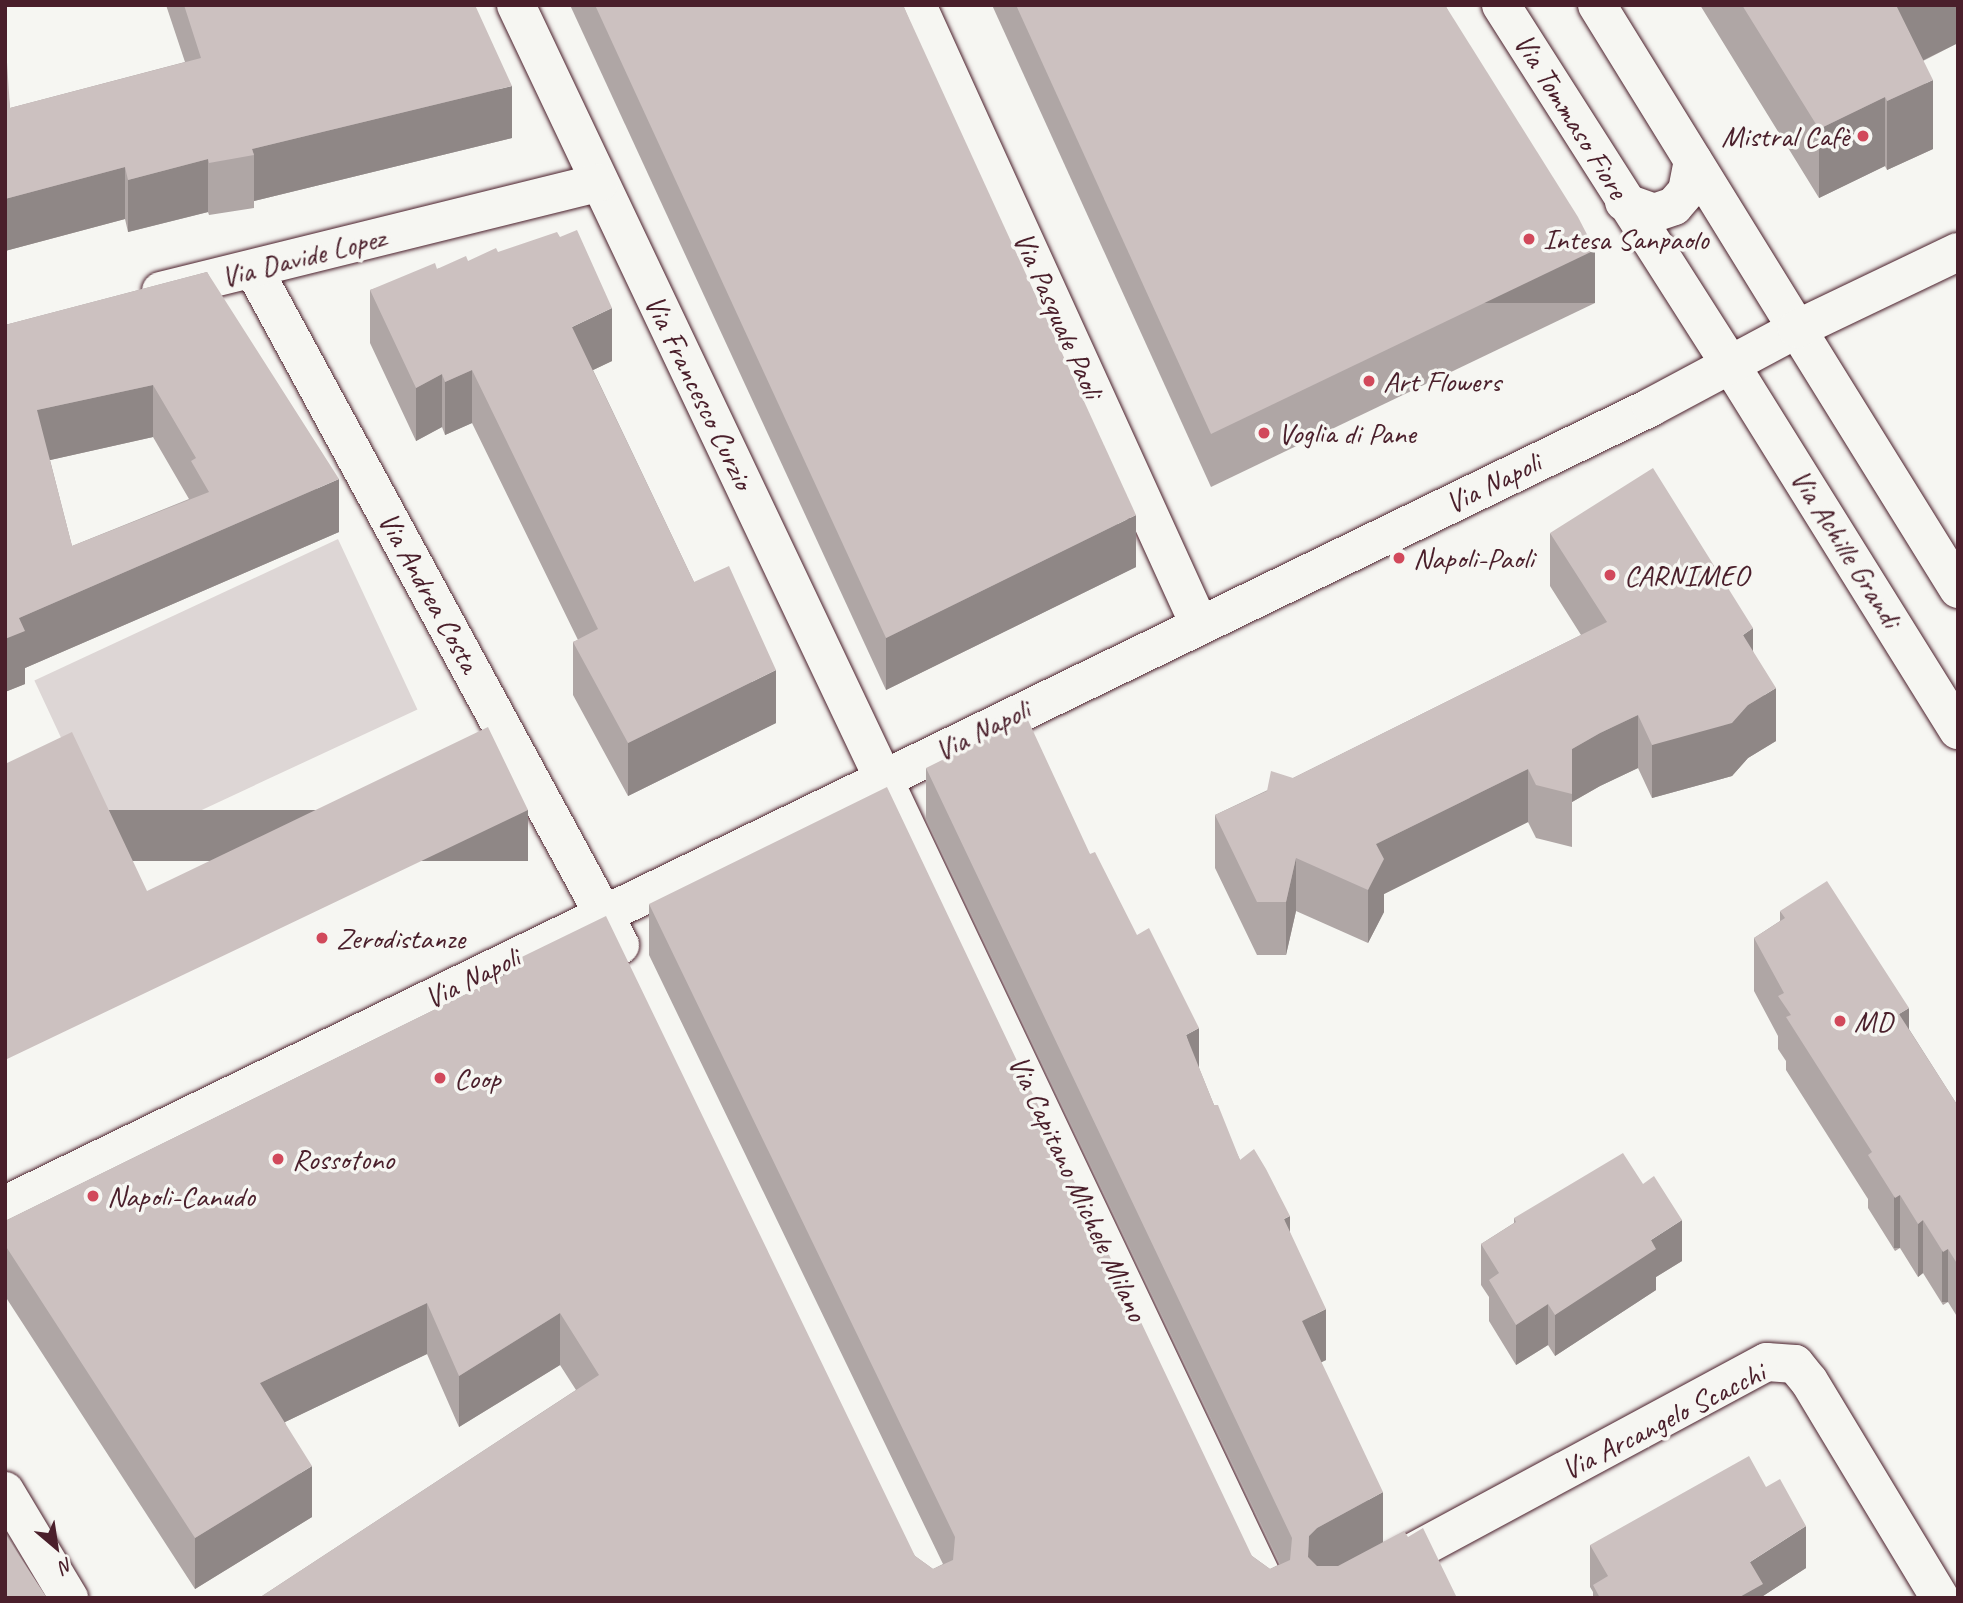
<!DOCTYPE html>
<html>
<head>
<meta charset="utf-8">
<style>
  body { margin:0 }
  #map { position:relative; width:1963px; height:1603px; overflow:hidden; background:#f6f6f2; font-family:Caveat,sans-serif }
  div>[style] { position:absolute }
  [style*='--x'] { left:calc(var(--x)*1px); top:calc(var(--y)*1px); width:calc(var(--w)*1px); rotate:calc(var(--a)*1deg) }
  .green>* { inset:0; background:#ddd6d5; transform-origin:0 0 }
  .roads { filter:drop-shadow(0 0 2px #4a1f2b) drop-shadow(0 0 2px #4a1f2b) }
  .minor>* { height:38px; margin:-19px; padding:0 19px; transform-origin:19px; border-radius:19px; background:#f6f6f2 }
  .major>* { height:38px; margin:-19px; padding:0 19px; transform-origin:19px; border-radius:19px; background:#f6f6f2 }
  .wall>* { inset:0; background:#afa6a5 }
  .shaded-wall>* { inset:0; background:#8f8786; transform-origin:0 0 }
  .building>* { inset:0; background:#ccc1c0 }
  .dots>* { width:19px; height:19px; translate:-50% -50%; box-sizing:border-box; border:4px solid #f6f6f2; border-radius:50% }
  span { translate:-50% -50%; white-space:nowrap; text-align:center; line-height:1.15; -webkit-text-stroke:7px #f6f6f2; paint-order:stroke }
  .street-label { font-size:30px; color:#4a1f2b }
  .poi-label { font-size:30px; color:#4a1f2b }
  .right { translate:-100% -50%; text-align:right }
  .left { translate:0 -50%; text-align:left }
  .frame { position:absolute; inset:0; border:7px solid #4a1f2b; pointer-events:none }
  .north { position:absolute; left:21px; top:1512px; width:70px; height:70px; -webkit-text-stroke:5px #f6f6f2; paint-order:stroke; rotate:151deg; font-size:19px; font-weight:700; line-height:28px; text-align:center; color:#4a1f2b }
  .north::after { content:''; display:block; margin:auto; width:24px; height:32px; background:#4a1f2b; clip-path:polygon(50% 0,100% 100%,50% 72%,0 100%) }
</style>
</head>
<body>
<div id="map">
  <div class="green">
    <i style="left:338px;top:539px;width:188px;height:335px;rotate:65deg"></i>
  </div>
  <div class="roads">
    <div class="minor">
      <i style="--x:516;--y:5;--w:1763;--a:64.61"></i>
      <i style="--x:917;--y:5;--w:680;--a:65.51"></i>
      <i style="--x:254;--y:270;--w:768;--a:61.53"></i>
      <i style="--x:161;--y:291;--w:451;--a:-13.9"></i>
      <i style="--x:1797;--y:329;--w:306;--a:58.2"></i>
      <i style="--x:1732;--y:367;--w:428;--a:58.1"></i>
      <i style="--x:5;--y:1491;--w:125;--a:59.1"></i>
      <i style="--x:1328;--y:1598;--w:498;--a:-28.3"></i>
      <i style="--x:1767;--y:1362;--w:28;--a:4"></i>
      <i style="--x:1795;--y:1364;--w:22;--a:51"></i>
      <i style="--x:1809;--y:1381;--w:253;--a:58.9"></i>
    </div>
    <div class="major">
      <i style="--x:1501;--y:5;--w:429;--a:57.5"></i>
      <i style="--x:1597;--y:5;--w:381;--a:58.3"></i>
      <i style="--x:1624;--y:202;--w:32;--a:20"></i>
      <i style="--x:1654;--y:213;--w:21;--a:-19"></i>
      <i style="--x:1674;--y:206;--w:20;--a:-49"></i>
      <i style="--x:1687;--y:191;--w:31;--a:-79"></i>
      <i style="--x:5;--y:1205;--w:1829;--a:-25.86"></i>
      <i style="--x:1651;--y:407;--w:166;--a:-28.1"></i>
      <i style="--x:1797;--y:329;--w:178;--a:-25.6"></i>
    </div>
  </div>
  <div class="wall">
    <i style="clip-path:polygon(166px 5px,475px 5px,512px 138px,254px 201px,254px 208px,209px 215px,208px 212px,128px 232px,125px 219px,5px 251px,5px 63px,10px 108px,185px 62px)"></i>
    <i style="clip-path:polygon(570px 5px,903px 5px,1136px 567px,886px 690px)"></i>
    <i style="clip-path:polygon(992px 5px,1445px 5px,1595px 303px,1211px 487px)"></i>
    <i style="clip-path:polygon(1700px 5px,1958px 5px,1958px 43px,1923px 61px,1933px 149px,1887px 170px,1885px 166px,1819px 198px)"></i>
    <i style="clip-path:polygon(468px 261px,612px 361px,593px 370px,694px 582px,776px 723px,628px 796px,573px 695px,573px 642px,578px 640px,472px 423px,445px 435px,442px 427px,416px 441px,370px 343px,370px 290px,437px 269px)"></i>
    <i style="clip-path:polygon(evenodd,207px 272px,339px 532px,25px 668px,25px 684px,5px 692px,5px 325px,207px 272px,153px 437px,189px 499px,72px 546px,50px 460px,153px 437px)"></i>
    <i style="clip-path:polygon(1550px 533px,1753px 651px,1776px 741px,1748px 758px,1732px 776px,1652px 798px,1638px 768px,1600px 786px,1572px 802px,1572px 847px,1536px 838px,1528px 822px,1384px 894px,1384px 912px,1368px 943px,1296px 911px,1286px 955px,1257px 955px,1215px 868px,1215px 815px,1293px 778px,1581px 635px,1550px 586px)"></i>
    <i style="clip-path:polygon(926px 768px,1090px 854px,1199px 1068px,1214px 1105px,1240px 1160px,1290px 1233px,1326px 1360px,1321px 1362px,1383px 1542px,1408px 1537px,1457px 1598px,259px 1598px,576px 1390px,560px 1365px,459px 1427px,427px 1354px,285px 1422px,312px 1517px,195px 1589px,5px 1296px,5px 1221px,503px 976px,503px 966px,915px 1556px,933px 1569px,943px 1564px,649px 955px,649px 904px,1252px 1556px,1270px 1569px,1280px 1564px,926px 819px)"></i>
    <i style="clip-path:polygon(1780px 911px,1909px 1029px,1958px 1106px,1958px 1318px,1948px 1302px,1943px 1305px,1923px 1273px,1918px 1277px,1900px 1248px,1895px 1251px,1868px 1208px,1868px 1199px,1786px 1070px,1786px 1061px,1778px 1049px,1778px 1036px,1754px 991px,1754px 938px,1780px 921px)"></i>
    <i style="clip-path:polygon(1514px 1218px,1682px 1261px,1656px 1277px,1656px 1290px,1555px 1356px,1548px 1345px,1516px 1365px,1489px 1321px,1489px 1297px,1481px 1285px,1481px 1244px,1514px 1223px)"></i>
    <i style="clip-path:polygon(1590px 1545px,1806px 1568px,1763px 1596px,1763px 1598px,1593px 1598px,1593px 1592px,1590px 1587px)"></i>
  </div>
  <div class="shaded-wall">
    <i style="clip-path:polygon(1895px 5px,1958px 5px,1958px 43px,1895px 74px)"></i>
    <i style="clip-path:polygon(1933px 80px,1933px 149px,1887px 170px,1887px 101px)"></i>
    <i style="clip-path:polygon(512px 86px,512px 138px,254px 201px,254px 155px,252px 149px)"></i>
    <i style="clip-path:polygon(1885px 97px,1885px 166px,1819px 198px,1819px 129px)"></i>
    <i style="clip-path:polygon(208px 159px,208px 212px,128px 232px,128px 180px)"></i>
    <i style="clip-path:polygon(125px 167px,125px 219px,5px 251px,5px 199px)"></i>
    <i style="left:1595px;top:250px;width:53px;height:426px;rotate:90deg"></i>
    <i style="clip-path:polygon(612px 308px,612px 361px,572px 380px,572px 327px)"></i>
    <i style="clip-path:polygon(472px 370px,472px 423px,445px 435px,445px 382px)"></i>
    <i style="clip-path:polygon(442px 374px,442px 427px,416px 441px,416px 388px)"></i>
    <i style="clip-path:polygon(153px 385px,153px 437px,37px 463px,37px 410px)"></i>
    <i style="clip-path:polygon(339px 479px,339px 532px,25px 668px,25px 684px,5px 692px,5px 639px,19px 618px)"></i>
    <i style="clip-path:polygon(1136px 515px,1136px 567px,886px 690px,886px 638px)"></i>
    <i style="clip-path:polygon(1753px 628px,1753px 681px,1743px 635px)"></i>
    <i style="clip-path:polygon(776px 670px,776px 723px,628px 796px,628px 743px)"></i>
    <i style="clip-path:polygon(1776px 688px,1776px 741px,1748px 758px,1732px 776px,1652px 798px,1652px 745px,1748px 705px)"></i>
    <i style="clip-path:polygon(1638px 715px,1638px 768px,1600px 786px,1572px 802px,1572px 749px,1600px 733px)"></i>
    <i style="clip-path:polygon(1528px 769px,1528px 822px,1384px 894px,1384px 912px,1368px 943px,1368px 890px,1376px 844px)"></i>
    <i style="left:528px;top:810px;width:51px;height:580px;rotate:90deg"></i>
    <i style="clip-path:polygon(1296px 858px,1296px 911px,1286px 955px,1286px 902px)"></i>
    <i style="clip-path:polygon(1909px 1008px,1909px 1061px,1899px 1014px)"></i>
    <i style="clip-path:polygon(1199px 1028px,1199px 1079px,1186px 1035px)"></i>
    <i style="left:1900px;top:1195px;width:53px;height:6px;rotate:90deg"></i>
    <i style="clip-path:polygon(1290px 1216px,1290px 1267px,1284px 1219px)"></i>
    <i style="clip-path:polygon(1682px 1220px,1682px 1261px,1656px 1277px,1656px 1290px,1555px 1356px,1555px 1315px,1651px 1240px)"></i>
    <i style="clip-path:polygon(1923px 1220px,1923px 1273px,1918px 1277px,1918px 1224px)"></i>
    <i style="left:1948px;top:1249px;width:53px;height:6px;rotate:90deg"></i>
    <i style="clip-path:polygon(427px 1303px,427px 1354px,260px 1434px,260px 1383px)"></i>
    <i style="clip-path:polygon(1548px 1304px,1548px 1345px,1516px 1365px,1516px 1325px)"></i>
    <i style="clip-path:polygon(1326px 1309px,1326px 1360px,1302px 1372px,1302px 1321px)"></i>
    <i style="clip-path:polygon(560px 1313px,560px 1365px,459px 1427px,459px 1376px)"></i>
    <i style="clip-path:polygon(312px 1466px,312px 1517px,195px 1589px,195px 1538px)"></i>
    <i style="clip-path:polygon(1383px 1492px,1383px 1544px,1317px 1579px,1308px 1557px,1309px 1536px,1317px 1528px)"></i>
    <i style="clip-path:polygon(1806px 1526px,1806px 1568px,1763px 1596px,1763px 1598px,1738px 1598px,1750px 1562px)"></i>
  </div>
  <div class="building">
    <i style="clip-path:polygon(184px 5px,475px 5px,512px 86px,252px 149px,254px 155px,209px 163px,208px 159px,128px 180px,125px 167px,5px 199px,5px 63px,7px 62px,10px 108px,201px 58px)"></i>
    <i style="clip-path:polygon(595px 5px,903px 5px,1136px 515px,886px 638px)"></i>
    <i style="clip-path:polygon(1016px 5px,1445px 5px,1578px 217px,1595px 250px,1211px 434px)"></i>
    <i style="clip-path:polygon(1742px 5px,1896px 5px,1933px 80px,1887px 101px,1885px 97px,1819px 129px)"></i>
    <i style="clip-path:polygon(577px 230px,612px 308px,572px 327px,694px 582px,729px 566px,776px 670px,628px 743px,573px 642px,598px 629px,472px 370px,445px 382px,442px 374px,416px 388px,370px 290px,435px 263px,437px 269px,466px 256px,468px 261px,496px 248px,498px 252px,557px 232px,560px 237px)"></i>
    <i style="clip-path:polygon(evenodd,207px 272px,339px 479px,19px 618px,25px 631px,5px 639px,5px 325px,207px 272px,153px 385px,196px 458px,191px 461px,209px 492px,72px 546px,37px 410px,153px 385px)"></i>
    <i style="clip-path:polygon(1653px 468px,1753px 628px,1743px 635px,1776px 688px,1748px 705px,1732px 723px,1652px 745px,1638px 715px,1600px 733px,1572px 749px,1572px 794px,1536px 785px,1528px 769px,1376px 844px,1384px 859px,1368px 890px,1296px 858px,1286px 902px,1257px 902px,1215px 815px,1267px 791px,1271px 771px,1293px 778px,1607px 622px,1550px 533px)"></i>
    <i style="clip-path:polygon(1027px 718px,1090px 854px,1095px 852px,1137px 935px,1149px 928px,1199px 1028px,1186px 1035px,1214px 1105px,1218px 1105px,1240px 1160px,1254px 1149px,1266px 1169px,1290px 1216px,1284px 1219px,1326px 1309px,1302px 1321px,1383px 1492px,1317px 1528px,1309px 1536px,1308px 1557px,1317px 1566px,1338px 1566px,1404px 1531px,1408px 1537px,1423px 1528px,1457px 1598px,259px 1598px,599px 1375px,560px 1313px,459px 1376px,427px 1303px,260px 1383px,312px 1466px,195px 1538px,5px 1245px,5px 1221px,507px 974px,503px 966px,606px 916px,915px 1556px,933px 1569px,953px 1560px,955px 1537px,649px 904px,887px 787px,1252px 1556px,1270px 1569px,1290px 1560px,1292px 1538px,926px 768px)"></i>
    <i style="clip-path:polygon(488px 727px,528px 810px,5px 1060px,5px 764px,72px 732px,147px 891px)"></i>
    <i style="clip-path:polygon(1827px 881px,1909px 1008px,1899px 1014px,1958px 1106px,1958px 1265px,1948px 1249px,1943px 1252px,1923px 1220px,1918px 1224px,1900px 1195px,1895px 1198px,1868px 1155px,1872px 1152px,1786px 1017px,1791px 1015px,1778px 996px,1784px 993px,1754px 938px,1785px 918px,1780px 911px)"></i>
    <i style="clip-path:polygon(1623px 1153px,1643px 1184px,1654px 1176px,1682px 1220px,1651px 1240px,1656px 1249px,1555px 1315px,1548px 1304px,1516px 1325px,1489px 1280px,1499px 1273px,1481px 1244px,1516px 1222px,1514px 1218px)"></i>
    <i style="clip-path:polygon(1749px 1456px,1766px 1487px,1780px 1479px,1806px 1526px,1750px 1562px,1763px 1584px,1738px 1598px,1600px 1598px,1593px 1585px,1608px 1576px,1590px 1545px)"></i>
    <i style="clip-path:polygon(5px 1534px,47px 1598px,5px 1598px)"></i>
  </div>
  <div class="dots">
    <i style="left:1863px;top:136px;background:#d1495b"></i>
    <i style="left:1529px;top:239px;background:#d1495b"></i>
    <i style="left:1369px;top:381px;background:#d1495b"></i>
    <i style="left:1264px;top:433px;background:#d1495b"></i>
    <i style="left:1399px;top:558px;background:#d1495b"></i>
    <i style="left:1610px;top:575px;background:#d1495b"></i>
    <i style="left:322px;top:938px;background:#d1495b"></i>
    <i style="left:1840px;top:1021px;background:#d1495b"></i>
    <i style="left:440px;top:1078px;background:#d1495b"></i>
    <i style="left:278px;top:1159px;background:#d1495b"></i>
    <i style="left:93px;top:1196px;background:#d1495b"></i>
  </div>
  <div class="street-label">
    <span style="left:1571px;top:116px;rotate:58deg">Via Tommaso Fiore</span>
    <span style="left:303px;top:257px;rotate:-14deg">Via Davide Lopez</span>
    <span style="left:1058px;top:315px;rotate:66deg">Via Pasquale Paoli</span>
    <span style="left:699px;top:392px;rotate:64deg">Via Francesco Curzio</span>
    <span style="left:1493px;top:483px;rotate:-26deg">Via Napoli</span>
    <span style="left:1846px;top:548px;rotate:58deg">Via Achille Grandi</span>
    <span style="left:429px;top:592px;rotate:61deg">Via Andrea Costa</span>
    <span style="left:982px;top:730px;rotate:-26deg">Via Napoli</span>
    <span style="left:472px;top:978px;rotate:-26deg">Via Napoli</span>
    <span style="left:1078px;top:1188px;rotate:65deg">Via Capitano Michele Milano</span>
    <span style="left:1663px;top:1421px;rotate:-27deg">Via Arcangelo Scacchi</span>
  </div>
  <div class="poi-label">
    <span class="right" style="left:1849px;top:136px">Mistral Cafè</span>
    <span class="left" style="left:1543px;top:239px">Intesa Sanpaolo</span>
    <span class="left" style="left:1383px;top:381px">Art Flowers</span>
    <span class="left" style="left:1278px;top:433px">Voglia di Pane</span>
    <span class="left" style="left:1413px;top:558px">Napoli-Paoli</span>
    <span class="left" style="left:1624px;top:575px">CARNIMEO</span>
    <span class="left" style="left:336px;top:938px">Zerodistanze</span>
    <span class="left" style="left:1854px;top:1021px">MD</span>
    <span class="left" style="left:454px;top:1078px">Coop</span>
    <span class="left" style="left:292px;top:1159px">Rossotono</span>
    <span class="left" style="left:107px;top:1196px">Napoli-Canudo</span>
  </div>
  <div class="frame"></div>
  <div class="north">N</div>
</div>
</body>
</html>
